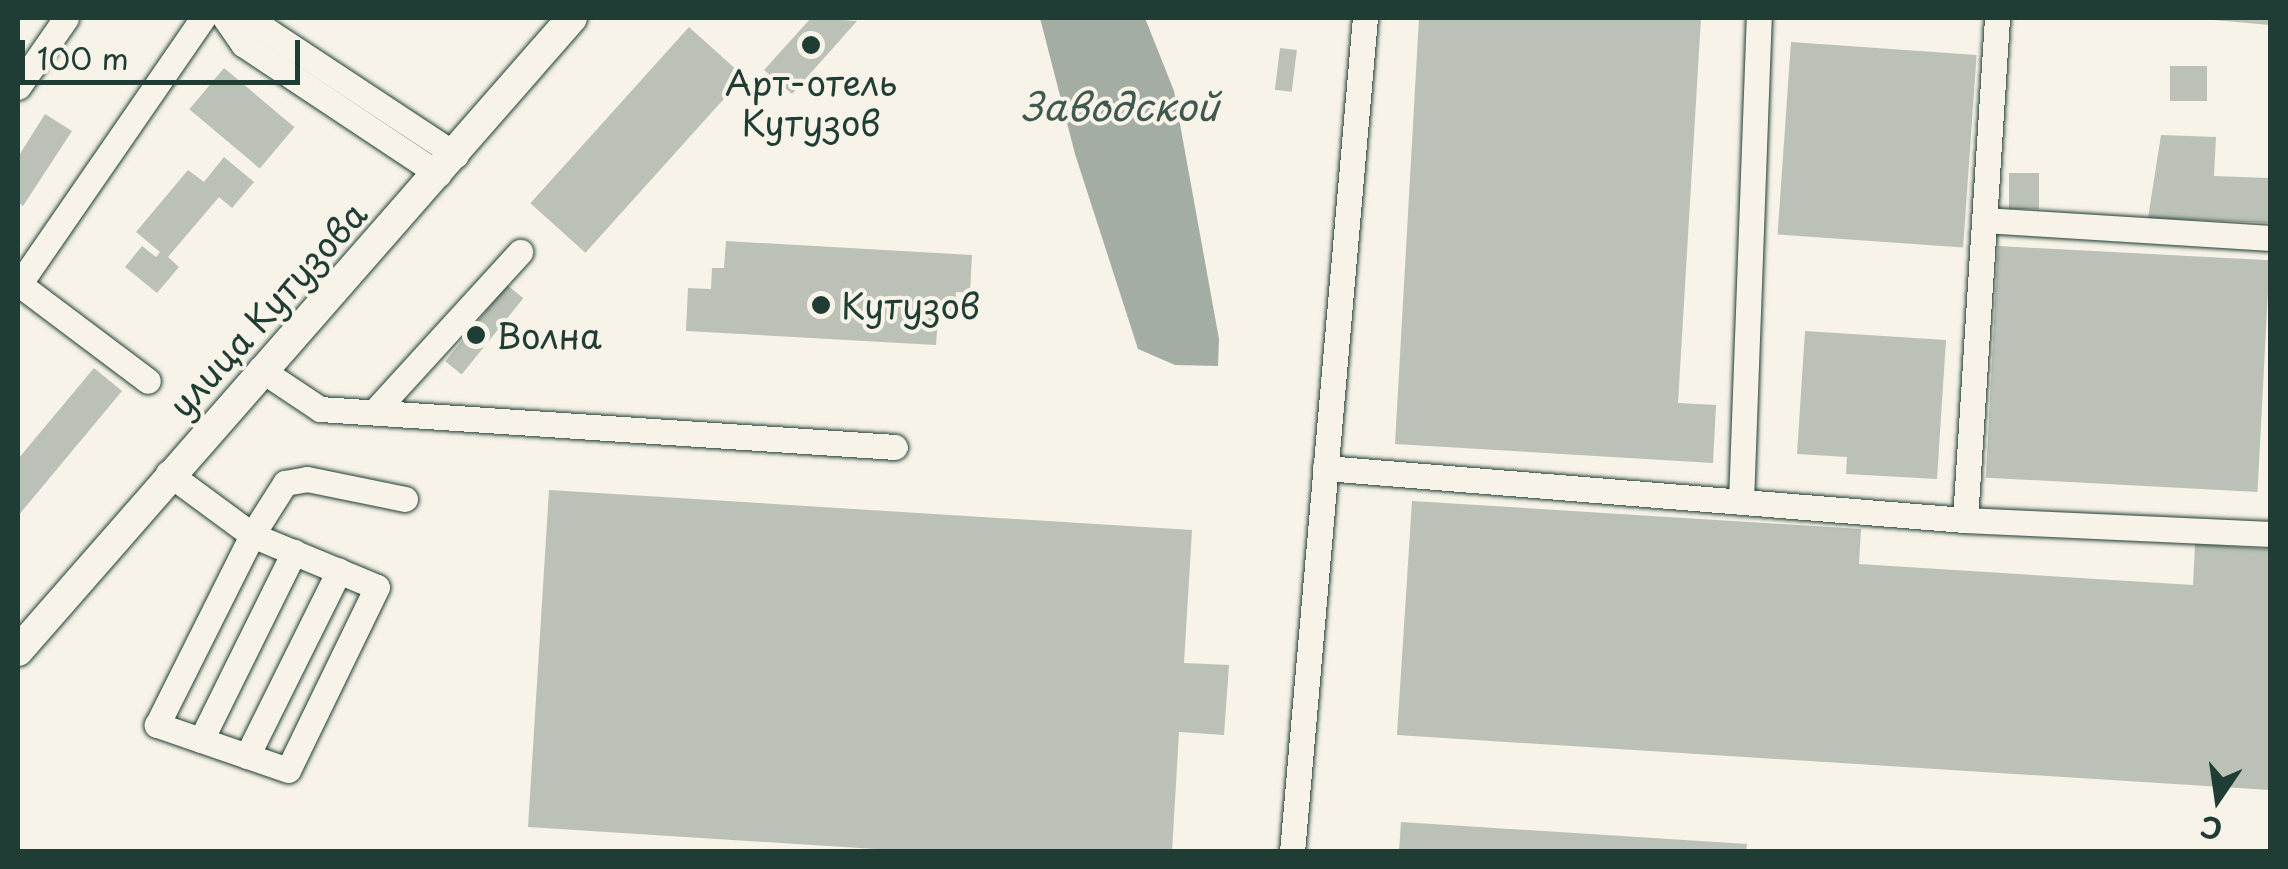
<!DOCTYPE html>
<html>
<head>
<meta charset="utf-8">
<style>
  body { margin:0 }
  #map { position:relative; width:2288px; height:869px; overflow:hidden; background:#f7f3e8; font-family:"Playpen Sans",sans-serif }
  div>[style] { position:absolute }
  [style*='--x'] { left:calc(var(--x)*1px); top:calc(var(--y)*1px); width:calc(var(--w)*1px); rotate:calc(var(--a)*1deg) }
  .water>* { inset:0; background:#a4ada3 }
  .building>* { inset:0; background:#bbc1b6; transform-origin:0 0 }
  .roads { filter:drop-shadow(0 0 2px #1f3d34) drop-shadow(0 0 2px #1f3d34) }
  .minor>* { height:25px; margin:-12.5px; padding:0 12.5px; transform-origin:12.5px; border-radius:12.5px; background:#f7f3e8 }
  .major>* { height:30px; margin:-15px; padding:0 15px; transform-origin:15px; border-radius:15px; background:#f7f3e8 }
  .dots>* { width:28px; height:28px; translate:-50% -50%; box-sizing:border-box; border:5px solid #f7f3e8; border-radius:50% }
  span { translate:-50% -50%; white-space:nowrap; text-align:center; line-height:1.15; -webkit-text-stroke:8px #f7f3e8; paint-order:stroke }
  .poi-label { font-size:35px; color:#1f3d34 }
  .left { translate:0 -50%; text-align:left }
  .street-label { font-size:35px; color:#1f3d34 }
  .water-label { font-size:38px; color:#405950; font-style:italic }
  .frame { position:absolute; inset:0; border:20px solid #1f3d34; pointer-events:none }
  .north { position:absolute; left:2168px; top:749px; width:100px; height:100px; -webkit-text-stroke:8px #f7f3e8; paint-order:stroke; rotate:193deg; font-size:28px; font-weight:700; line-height:40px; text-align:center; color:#1f3d34 }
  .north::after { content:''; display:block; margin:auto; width:35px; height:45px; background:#1f3d34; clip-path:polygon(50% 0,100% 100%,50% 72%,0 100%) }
  .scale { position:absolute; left:20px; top:40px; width:280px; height:45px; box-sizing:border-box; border:5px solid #1f3d34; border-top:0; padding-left:12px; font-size:30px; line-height:35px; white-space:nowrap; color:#1f3d34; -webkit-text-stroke:8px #f7f3e8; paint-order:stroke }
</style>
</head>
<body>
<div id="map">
  <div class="water">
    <i style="clip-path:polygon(1040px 18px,1145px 18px,1174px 91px,1219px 339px,1218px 366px,1175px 365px,1138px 349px,1075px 154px)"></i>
  </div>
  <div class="building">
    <i style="clip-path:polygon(811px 18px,857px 21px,792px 94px,764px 70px)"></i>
    <i style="clip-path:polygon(1419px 18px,1701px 18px,1678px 403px,1716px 405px,1713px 463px,1395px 444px)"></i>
    <i style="clip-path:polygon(2214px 18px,2270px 18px,2270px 25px,2214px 20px)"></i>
    <i style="left:689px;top:27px;width:74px;height:237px;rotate:42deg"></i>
    <i style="left:1791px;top:42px;width:186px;height:193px;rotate:4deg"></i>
    <i style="left:1280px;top:48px;width:17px;height:42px;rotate:7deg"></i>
    <i style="left:2170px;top:66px;width:37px;height:35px"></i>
    <i style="left:224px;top:68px;width:92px;height:54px;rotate:40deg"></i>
    <i style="clip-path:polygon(45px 114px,72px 131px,23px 206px,18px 202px,18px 157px)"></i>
    <i style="clip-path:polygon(2161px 135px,2216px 137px,2214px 176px,2270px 178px,2270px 223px,2148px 218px)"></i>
    <i style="clip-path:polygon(224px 157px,254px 182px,232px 208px,219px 197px,168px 257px,179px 267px,157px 293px,125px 267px,142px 246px,156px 257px,160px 252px,136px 232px,188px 170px,204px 182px)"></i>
    <i style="left:2009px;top:173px;width:30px;height:36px"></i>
    <i style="clip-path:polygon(726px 241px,972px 255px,970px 293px,956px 292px,954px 318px,938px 317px,936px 345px,686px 331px,688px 288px,711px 289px,712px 268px,724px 268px)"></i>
    <i style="left:1998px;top:246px;width:272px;height:232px;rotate:3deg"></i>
    <i style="left:507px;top:285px;width:21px;height:98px;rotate:39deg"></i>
    <i style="clip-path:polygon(1805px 331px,1946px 340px,1937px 479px,1846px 474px,1847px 457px,1797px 454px)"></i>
    <i style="clip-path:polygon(94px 368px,122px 391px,18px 516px,18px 459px)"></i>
    <i style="clip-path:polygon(549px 490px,1192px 530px,1184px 663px,1229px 665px,1224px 735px,1179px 732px,1172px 852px,922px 852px,528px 827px)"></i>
    <i style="clip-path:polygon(1412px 501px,1861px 529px,1859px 564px,2193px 585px,2195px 544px,2270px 549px,2270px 790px,1397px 735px)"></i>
    <i style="clip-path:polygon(1401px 822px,1747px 844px,1746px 852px,1399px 852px)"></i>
  </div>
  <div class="roads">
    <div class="minor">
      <i style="--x:225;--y:18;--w:32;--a:55"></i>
      <i style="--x:243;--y:44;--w:235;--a:33.6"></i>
      <i style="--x:248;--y:18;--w:249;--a:33.4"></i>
      <i style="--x:18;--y:87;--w:84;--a:-55.2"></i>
      <i style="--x:1984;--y:220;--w:287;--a:3.6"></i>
      <i style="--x:19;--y:284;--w:161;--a:36.9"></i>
      <i style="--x:18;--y:286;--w:326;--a:-55.4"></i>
      <i style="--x:260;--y:369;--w:72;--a:33.7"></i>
      <i style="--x:320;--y:409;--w:576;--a:3.78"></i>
      <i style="--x:374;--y:412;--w:217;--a:-47.6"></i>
      <i style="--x:1325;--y:468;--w:642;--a:4.65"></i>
      <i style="--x:1965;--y:520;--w:503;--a:-86.35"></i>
      <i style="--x:168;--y:473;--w:104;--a:36.4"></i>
      <i style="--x:252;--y:535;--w:135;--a:22.6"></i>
      <i style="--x:377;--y:587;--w:203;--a:115.9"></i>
      <i style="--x:288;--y:770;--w:139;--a:-161"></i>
      <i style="--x:157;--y:725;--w:212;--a:-63.4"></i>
      <i style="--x:252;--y:535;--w:62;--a:-57.6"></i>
      <i style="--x:285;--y:483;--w:22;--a:-10"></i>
      <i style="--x:307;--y:479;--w:100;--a:11.5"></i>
      <i style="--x:1741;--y:502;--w:484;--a:-87.9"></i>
      <i style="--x:1965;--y:520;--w:305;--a:2.6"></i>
      <i style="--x:201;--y:740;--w:210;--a:-63.7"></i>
      <i style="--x:247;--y:756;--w:207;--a:-63.6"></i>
      <i style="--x:1292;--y:852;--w:837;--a:-85"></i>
    </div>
    <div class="major">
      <i style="--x:18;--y:651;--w:841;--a:-48.81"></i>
    </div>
  </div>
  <div class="dots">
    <i style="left:811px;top:45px;background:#1f3d34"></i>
    <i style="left:821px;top:305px;background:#1f3d34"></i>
    <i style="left:476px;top:335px;background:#1f3d34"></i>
  </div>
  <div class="poi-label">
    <span style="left:811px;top:102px">Арт-отель<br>Кутузов</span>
    <span class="left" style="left:841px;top:305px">Кутузов</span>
    <span class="left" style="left:496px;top:335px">Волна</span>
  </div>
  <div class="street-label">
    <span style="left:267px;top:309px;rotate:-48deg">улица Кутузова</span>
  </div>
  <div class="water-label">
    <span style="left:1120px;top:106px">Заводской</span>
  </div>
  <div class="frame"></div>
  <div class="north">С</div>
  <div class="scale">100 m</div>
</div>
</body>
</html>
